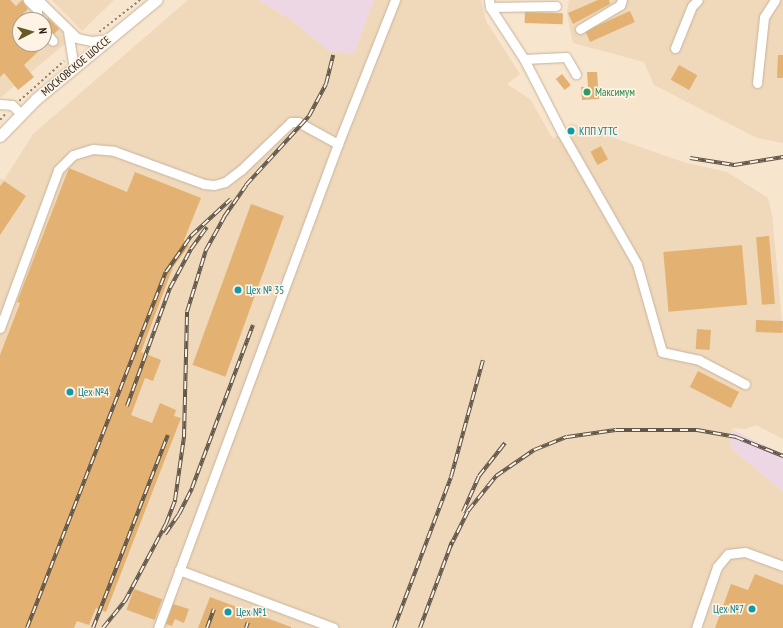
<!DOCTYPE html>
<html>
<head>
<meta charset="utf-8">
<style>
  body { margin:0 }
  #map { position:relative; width:783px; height:628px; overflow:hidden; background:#f8e5cd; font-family:"PT Sans Narrow",sans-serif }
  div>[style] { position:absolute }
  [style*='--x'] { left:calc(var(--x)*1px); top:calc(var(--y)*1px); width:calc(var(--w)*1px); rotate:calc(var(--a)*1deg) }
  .commercial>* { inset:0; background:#edd7e4 }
  .built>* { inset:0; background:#f0d8ba }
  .building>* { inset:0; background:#e3b273; transform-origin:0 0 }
  .path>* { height:1.5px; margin-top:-0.75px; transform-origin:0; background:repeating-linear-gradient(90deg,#908372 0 2px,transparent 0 5px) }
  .roads { filter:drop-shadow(0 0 1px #c6b39d) drop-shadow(0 0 1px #c6b39d) }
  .minor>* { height:9px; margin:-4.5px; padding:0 4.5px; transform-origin:4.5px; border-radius:4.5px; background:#fff }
  .major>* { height:11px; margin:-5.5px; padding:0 5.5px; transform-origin:5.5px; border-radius:5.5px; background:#fff }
  .rail>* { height:4px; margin-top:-2px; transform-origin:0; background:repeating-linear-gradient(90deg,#fff3e5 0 8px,#5f5548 0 16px); box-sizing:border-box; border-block:1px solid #5f5548 }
  .dots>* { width:11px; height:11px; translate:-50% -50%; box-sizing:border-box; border:2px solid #fff3e5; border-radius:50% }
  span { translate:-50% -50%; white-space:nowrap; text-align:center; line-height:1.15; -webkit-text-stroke:3px #fff3e5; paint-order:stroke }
  .street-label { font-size:11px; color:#201911 }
  .leisure-label { font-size:11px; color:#27864d }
  .left { translate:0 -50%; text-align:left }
  .culture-label { font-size:11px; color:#0d838f }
  .right { translate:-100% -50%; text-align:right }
  .north { position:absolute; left:12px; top:12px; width:40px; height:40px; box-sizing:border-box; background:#fff3e5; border:1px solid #a69c90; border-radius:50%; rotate:84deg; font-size:11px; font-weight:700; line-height:16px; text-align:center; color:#201911 }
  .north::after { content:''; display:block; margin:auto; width:14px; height:18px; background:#635a26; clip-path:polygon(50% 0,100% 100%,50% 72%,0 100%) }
</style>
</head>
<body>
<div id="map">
  <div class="commercial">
    <i style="clip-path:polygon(258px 0,374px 0,354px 54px,329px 51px,290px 19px)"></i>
    <i style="clip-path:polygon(733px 430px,783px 454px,783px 492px,732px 449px,729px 437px)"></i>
  </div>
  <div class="built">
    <i style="clip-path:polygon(evenodd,0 0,35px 0,60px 25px,66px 43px,0 98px,0 0,20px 20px,44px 20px,44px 44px,20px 44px,20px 20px)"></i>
    <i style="clip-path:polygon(52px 0,114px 0,82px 31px)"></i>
    <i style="clip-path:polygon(188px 0,258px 0,290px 19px,329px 51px,354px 54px,374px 0,481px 0,486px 21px,520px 74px,507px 84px,530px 99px,553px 139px,571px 123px,686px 163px,727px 172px,768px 198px,772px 215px,783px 332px,783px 439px,756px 425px,745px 429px,733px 428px,729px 437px,732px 449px,783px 492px,783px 628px,0 628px,0 178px,4px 180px,33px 134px)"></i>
    <i style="clip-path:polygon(569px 0,783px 0,783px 143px,757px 138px,654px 85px,644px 62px,573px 43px,567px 14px)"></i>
  </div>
  <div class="building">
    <i style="clip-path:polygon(0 0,10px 0,16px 6px,22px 0,28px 9px,23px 14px,28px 20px,20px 20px,20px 44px,46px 44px,24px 65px,34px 77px,18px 90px,4px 73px,0 77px)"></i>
    <i style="clip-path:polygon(598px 0,609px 0,610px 4px,573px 24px,568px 13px)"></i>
    <i style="left:630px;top:11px;width:12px;height:49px;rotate:66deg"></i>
    <i style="left:525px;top:12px;width:38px;height:11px;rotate:2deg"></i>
    <i style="clip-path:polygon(48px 18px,59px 29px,54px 34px,44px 25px)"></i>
    <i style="clip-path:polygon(778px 55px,783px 55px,783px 78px,777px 78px)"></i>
    <i style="left:679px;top:65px;width:21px;height:17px;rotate:29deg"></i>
    <i style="clip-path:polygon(587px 72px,597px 72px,599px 99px,582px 100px,581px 87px,588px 87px)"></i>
    <i style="left:562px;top:74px;width:14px;height:8px;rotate:51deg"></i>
    <i style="left:601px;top:146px;width:15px;height:12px;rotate:62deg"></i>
    <i style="clip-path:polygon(69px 168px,127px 192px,135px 172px,201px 198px,184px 240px,189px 246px,173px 267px,141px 352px,161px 360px,153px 381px,145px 378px,131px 415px,152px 423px,160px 403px,176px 410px,174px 416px,181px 418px,106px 612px,96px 608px,89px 625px,77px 621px,74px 628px,0 628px,0 355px,20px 303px,17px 302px)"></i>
    <i style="clip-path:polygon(4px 181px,26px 196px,0 235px,0 186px)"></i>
    <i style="left:251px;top:204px;width:35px;height:171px;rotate:20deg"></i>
    <i style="left:769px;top:236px;width:68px;height:13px;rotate:85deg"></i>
    <i style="left:742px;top:245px;width:60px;height:79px;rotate:85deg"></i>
    <i style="left:756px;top:320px;width:27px;height:12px;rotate:2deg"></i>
    <i style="left:697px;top:329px;width:14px;height:20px;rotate:4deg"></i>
    <i style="left:698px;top:371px;width:46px;height:18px;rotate:27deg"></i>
    <i style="clip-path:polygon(755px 574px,783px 585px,783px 628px,715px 628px,731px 584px,748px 590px)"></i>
    <i style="left:134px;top:589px;width:30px;height:22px;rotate:20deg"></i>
    <i style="clip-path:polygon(210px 597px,291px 627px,291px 628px,198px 628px)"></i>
    <i style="clip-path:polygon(173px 604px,189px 609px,184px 623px,175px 619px,172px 626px,166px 624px)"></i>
  </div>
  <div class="path">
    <i style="--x:99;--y:32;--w:52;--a:-38"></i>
    <i style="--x:19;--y:101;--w:60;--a:-41.6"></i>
    <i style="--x:0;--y:120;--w:9;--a:-49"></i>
  </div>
  <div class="roads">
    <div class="minor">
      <i style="--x:28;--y:0;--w:13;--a:45"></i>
      <i style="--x:37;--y:9;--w:11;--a:90"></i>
      <i style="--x:38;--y:0;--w:54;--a:44.3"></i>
      <i style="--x:77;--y:38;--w:14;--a:12"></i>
      <i style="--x:91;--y:41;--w:18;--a:-6"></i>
      <i style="--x:489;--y:0;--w:7;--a:82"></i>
      <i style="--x:490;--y:7;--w:62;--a:56.8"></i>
      <i style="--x:524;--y:59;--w:83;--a:62.8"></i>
      <i style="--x:562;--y:133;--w:151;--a:60.2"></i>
      <i style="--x:637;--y:264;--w:91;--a:74.1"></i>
      <i style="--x:662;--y:352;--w:38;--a:12"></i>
      <i style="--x:699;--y:360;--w:52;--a:27.6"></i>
      <i style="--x:490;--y:7;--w:66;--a:-0.9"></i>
      <i style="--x:580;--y:29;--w:47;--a:-31"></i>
      <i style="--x:620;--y:5;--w:5;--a:-68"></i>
      <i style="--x:44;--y:31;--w:13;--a:48"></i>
      <i style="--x:68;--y:31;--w:38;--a:81"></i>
      <i style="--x:675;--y:48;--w:45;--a:-68"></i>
      <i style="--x:692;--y:6;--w:8;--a:-45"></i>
      <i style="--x:524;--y:59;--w:42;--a:-2.7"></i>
      <i style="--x:566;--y:57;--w:20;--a:60"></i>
      <i style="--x:757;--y:83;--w:66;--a:-83.9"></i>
      <i style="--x:764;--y:17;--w:20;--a:-57"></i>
      <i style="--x:0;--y:104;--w:12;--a:5"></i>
      <i style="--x:12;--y:105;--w:13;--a:45"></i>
      <i style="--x:0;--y:328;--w:168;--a:-69.8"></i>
      <i style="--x:58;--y:170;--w:21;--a:-45"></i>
      <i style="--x:73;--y:155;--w:21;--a:-17"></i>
      <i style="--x:93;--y:149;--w:21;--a:5"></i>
      <i style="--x:114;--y:151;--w:96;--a:20.1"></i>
      <i style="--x:204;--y:184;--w:10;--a:6"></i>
      <i style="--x:214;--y:185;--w:11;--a:-15"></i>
      <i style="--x:225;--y:182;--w:20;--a:-37"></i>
      <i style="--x:241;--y:170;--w:69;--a:-43.8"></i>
      <i style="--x:291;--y:122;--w:7;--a:0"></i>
      <i style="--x:298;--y:122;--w:46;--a:28.8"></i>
      <i style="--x:179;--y:570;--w:165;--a:20.5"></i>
      <i style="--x:158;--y:628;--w:516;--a:-69.6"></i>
      <i style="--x:338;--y:144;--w:155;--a:-68.4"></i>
      <i style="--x:696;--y:628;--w:65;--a:-71"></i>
      <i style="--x:717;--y:567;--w:17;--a:-50"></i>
      <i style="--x:728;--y:554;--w:17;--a:-7"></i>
      <i style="--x:745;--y:552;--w:40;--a:20.2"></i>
    </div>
    <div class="major">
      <i style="--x:0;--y:136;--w:52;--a:-45.8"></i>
      <i style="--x:36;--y:99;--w:156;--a:-39.5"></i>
    </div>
  </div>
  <div class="rail">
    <i style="--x:690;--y:158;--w:45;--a:9"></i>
    <i style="--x:734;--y:165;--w:50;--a:-9.3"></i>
    <i style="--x:127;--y:406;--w:126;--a:-70"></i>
    <i style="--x:170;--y:288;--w:44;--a:-61.7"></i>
    <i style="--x:191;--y:249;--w:27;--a:-54"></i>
    <i style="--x:463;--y:512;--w:39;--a:-66"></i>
    <i style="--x:479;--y:476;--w:42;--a:-51.8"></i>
    <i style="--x:165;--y:534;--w:24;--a:-55"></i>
    <i style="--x:179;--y:514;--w:29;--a:-63"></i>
    <i style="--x:192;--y:488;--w:174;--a:-69.5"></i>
    <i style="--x:450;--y:547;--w:40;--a:-63.4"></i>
    <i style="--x:468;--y:511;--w:45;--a:-51.3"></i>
    <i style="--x:496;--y:476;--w:46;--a:-34.4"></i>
    <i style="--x:534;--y:450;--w:35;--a:-22"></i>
    <i style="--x:567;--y:437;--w:49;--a:-8.1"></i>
    <i style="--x:616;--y:430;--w:81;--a:0"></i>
    <i style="--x:697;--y:430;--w:40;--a:10"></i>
    <i style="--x:736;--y:437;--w:51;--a:22"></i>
    <i style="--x:27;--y:628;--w:382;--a:-68.7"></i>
    <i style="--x:166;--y:272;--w:44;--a:-55.2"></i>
    <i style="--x:191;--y:236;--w:54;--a:-42.8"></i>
    <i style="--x:93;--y:628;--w:207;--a:-68.8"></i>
    <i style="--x:103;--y:628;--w:35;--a:-51"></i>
    <i style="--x:125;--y:601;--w:87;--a:-62"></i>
    <i style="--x:166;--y:524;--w:26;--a:-69"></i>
    <i style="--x:175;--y:500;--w:64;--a:-81.9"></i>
    <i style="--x:184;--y:437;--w:125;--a:-88.6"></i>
    <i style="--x:187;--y:312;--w:65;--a:-73"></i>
    <i style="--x:206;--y:250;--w:38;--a:-61"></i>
    <i style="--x:224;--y:217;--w:39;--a:-55"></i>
    <i style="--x:246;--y:185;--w:93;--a:-47.6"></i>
    <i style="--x:309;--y:116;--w:36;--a:-62"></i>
    <i style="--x:326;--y:84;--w:30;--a:-76"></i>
    <i style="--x:207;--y:628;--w:20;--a:-70"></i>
    <i style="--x:246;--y:628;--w:6;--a:-72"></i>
    <i style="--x:394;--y:628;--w:161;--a:-69.3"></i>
    <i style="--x:451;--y:477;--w:121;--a:-74.7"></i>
    <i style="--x:420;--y:628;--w:92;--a:-69.6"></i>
  </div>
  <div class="dots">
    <i style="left:587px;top:92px;background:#2e9e5b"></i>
    <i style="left:571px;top:131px;background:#0f9aa8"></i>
    <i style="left:238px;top:290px;background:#0f9aa8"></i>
    <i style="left:70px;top:392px;background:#0f9aa8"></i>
    <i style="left:752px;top:609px;background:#0f9aa8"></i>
    <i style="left:228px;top:612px;background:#0f9aa8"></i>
  </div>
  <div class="street-label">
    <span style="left:76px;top:66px;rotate:-40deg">МОСКОВСКОЕ ШОССЕ</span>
  </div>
  <div class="leisure-label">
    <span class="left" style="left:595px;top:92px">Максимум</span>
  </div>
  <div class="culture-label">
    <span class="left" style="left:579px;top:131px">КПП УТТС</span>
    <span class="left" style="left:246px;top:290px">Цех № 35</span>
    <span class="left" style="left:78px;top:392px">Цех №4</span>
    <span class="right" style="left:744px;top:609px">Цех №7</span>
    <span class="left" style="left:236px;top:612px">Цех №1</span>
  </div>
  <div class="north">N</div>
</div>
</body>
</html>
